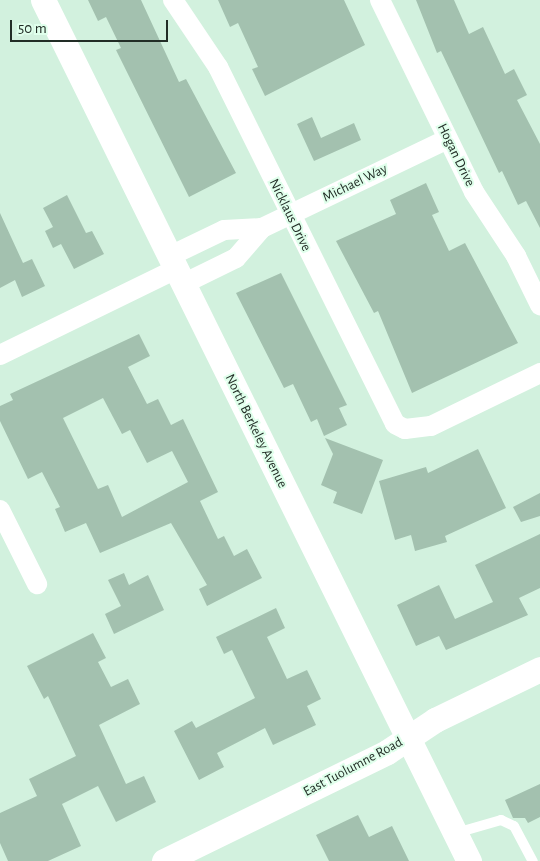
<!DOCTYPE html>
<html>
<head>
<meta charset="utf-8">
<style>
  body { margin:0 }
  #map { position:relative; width:540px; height:861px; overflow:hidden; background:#d2f1de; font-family:"Alegreya Sans",sans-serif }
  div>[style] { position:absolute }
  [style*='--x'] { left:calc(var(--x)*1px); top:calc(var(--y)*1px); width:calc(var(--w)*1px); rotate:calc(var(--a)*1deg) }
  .building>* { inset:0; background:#a3c1af }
  .service>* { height:10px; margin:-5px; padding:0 5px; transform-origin:5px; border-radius:5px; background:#fff }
  .minor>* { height:20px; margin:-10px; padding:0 10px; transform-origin:10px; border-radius:10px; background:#fff }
  .tertiary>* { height:25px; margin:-12.5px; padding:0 12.5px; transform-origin:12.5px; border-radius:12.5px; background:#fff }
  span { translate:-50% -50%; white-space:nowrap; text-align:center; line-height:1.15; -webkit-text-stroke:4px #dfffeb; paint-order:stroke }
  .street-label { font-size:14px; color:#222d26 }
  .scale { position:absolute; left:10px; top:20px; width:158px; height:22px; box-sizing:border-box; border:2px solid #222d26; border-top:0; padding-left:6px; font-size:15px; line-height:18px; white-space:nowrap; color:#222d26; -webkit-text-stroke:4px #dfffeb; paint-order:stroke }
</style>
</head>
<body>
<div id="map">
  <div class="building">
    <i style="clip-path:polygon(88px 0,141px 0,179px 82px,186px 79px,236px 173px,189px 197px,116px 50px,121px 48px,106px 17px,98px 21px)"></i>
    <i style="clip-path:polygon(218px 0,344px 0,365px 45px,265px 96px,252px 69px,258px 67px,238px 23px,230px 27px)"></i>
    <i style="clip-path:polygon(416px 0,454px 0,469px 34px,483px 27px,505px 74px,514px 69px,527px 95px,517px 100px,540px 144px,540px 228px,526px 201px,518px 205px,502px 171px,499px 173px,441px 51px,437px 53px)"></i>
    <i style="clip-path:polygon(312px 117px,321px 138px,354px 123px,361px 140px,314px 161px,297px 124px)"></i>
    <i style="clip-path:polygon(426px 183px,439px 212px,432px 215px,449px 251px,465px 243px,518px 343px,412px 393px,378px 311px,374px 313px,336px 241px,396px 214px,390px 200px)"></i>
    <i style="clip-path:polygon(67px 195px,86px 233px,92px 231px,104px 254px,74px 269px,61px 244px,53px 248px,45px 231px,53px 227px,43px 208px)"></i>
    <i style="clip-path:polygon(0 213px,23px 263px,32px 259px,45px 286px,22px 297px,15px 280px,0 288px)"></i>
    <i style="clip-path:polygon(281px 273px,347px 405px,339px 408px,347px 425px,324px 436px,317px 419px,311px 422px,293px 384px,284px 388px,236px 293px)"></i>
    <i style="clip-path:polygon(evenodd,139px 334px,150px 356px,128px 367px,147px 404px,158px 399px,171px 425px,183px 419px,218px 492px,200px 501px,218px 539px,224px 536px,234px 556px,247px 549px,262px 578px,207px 606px,199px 589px,207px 585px,171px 523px,100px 553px,86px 523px,65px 532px,55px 509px,60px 507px,42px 472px,28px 479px,0 421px,0 406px,13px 400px,10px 394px,139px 334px,103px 398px,122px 434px,130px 430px,147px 463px,172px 451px,188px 482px,122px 517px,108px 485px,98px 489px,63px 418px,103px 398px)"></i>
    <i style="clip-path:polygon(325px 438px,383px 460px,362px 514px,333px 503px,337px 492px,321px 485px,333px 454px)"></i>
    <i style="clip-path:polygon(478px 449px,506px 508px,445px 536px,447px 542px,415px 551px,411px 535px,395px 540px,379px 481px,426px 467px,428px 473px)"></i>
    <i style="clip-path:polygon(540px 493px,540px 516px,521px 522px,513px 507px)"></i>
    <i style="clip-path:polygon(540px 534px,540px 588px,519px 598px,528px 615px,446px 650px,439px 636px,416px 646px,397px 605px,439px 585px,455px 619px,493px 602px,475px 565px)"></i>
    <i style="clip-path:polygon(124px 573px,129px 585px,148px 575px,164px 610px,114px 634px,105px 614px,121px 606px,108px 580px)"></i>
    <i style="clip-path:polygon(276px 608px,285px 628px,267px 637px,287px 679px,307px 670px,321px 699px,307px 706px,316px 725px,273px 745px,265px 728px,217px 753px,224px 767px,199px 780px,174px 731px,192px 721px,196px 728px,255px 698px,232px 650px,224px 654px,216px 637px)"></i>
    <i style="clip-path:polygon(93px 633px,106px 658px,98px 662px,111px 687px,128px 679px,140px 704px,99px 725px,126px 784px,144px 776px,156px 802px,116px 822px,98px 786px,62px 804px,81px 846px,48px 861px,8px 861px,0 843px,0 813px,37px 796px,29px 779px,76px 756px,48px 696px,44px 699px,27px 666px)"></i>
    <i style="clip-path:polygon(540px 784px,540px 817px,528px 823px,525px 818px,513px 818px,505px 800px)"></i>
    <i style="clip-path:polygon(358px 815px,369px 837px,392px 826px,409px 861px,329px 861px,316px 835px)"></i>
  </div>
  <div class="service">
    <i style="--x:456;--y:833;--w:47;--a:-16.1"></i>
    <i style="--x:501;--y:820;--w:14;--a:25"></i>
    <i style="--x:514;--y:826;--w:40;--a:62"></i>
  </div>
  <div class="minor">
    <i style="--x:173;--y:0;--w:81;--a:56.1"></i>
    <i style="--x:218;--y:67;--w:398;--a:63.6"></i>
    <i style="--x:395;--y:424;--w:11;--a:27"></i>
    <i style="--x:405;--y:429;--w:26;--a:-7"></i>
    <i style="--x:431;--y:426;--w:121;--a:-25.9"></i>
    <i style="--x:380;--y:0;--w:214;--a:63.9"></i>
    <i style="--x:474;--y:192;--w:77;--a:56.7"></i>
    <i style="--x:516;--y:256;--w:55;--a:63.9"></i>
    <i style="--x:170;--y:256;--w:60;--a:-25.7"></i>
    <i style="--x:224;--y:230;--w:38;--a:-3"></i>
    <i style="--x:262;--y:228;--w:206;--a:-25.6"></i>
    <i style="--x:183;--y:284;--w:59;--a:-26.1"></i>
    <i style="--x:236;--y:258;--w:40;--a:-49"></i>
    <i style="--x:0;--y:355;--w:196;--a:-26"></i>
    <i style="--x:0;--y:510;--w:83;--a:63.4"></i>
  </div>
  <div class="tertiary">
    <i style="--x:43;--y:0;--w:961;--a:63.68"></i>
    <i style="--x:164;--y:861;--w:248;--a:-26"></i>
    <i style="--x:387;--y:752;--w:58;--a:-33.7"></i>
    <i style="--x:435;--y:720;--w:117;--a:-25.9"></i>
  </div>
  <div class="street-label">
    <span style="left:456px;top:155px;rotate:64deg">Hogan Drive</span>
    <span style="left:355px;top:183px;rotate:-26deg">Michael Way</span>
    <span style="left:290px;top:215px;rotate:64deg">Nicklaus Drive</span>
    <span style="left:256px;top:431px;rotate:64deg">North Berkeley Avenue</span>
    <span style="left:353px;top:767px;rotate:-28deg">East Tuolumne Road</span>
  </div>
  <div class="scale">50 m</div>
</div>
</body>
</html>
